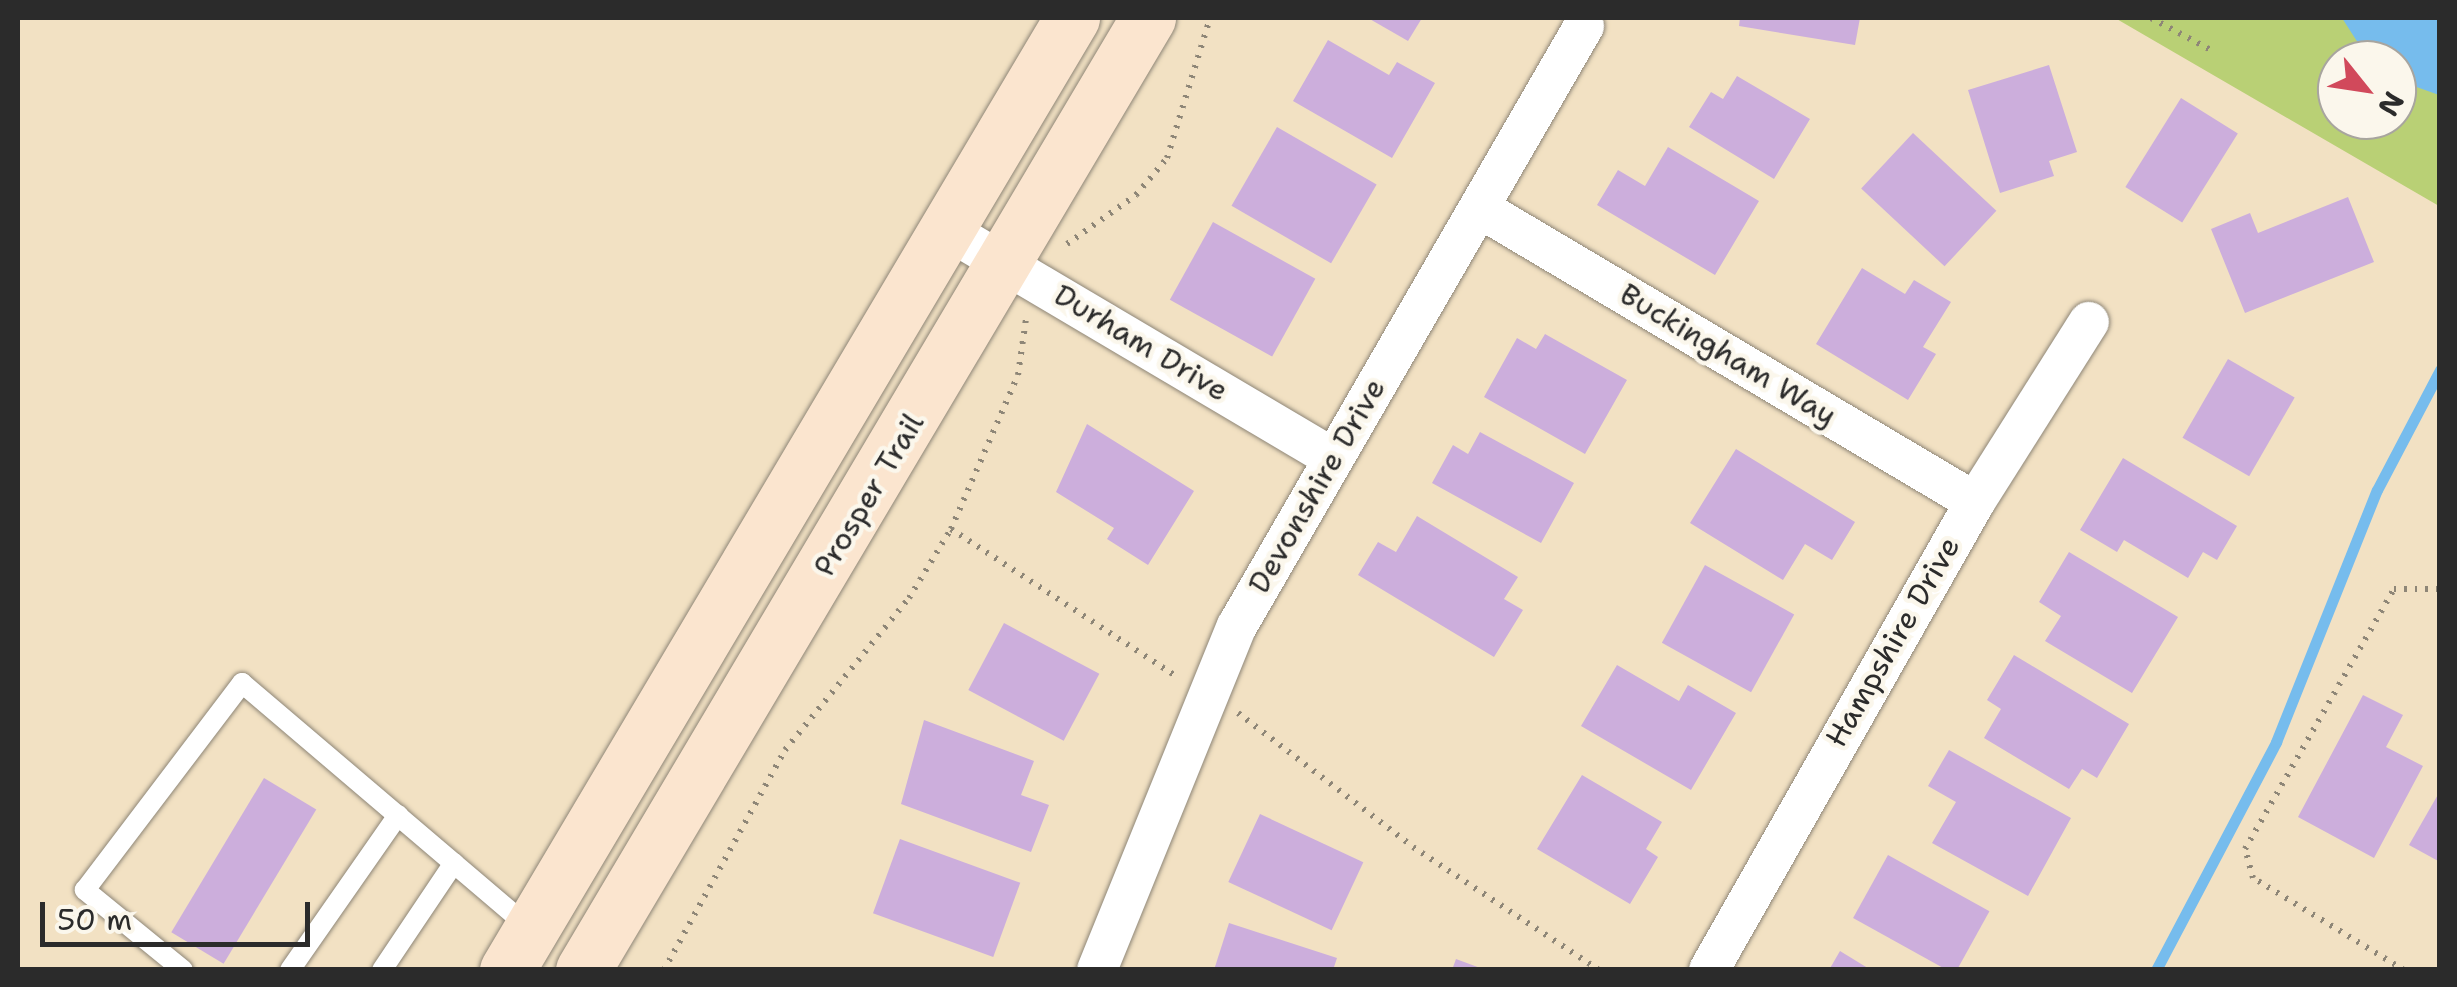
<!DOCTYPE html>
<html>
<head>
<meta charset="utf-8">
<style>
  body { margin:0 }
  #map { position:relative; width:2457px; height:987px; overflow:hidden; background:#f2e1c3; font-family:"Shantell Sans",sans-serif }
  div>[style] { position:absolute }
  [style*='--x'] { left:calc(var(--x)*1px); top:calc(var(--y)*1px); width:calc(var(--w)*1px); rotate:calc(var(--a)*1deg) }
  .green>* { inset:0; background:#b9d075 }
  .water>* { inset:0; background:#76bced }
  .stream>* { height:11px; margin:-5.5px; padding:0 5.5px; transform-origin:5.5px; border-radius:5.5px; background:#76bced }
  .building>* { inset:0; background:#ccaedc; transform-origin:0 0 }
  .path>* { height:6px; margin-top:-3px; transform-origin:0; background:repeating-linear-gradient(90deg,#8e8677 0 2.5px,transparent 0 10.5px) }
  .roads { filter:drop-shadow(0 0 2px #8e8677) drop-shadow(0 0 2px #8e8677) }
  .lane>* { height:20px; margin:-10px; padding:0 10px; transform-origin:10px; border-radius:10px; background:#fff }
  .street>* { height:40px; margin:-20px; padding:0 20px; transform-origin:20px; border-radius:20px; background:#fff }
  .secondary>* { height:55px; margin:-27.5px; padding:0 27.5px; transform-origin:27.5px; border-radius:27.5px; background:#fbe5cf }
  span { translate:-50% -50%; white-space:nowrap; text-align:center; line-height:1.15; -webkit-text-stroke:9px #fbf7ec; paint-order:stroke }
  .street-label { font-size:30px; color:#2b2b2b }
  .frame { position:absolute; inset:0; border:20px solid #2b2b2b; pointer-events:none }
  .north { position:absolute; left:2317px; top:40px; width:100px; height:100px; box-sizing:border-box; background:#fbf7ec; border:2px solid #a8a59f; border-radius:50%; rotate:120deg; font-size:28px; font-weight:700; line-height:40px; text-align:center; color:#2b2b2b }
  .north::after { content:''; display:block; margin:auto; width:35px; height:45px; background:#d1495b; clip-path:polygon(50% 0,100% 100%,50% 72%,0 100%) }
  .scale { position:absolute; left:40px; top:902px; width:270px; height:45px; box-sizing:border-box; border:5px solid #2b2b2b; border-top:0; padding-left:12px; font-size:30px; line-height:35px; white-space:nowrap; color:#2b2b2b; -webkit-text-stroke:8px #fbf7ec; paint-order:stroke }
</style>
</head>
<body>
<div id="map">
  <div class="green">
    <i style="clip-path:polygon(evenodd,2115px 18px,2439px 18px,2439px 206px,2115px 18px,2337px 60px,2397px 60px,2397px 120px,2337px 120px,2337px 60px)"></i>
  </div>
  <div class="water">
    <i style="clip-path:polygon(2342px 18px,2439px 18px,2439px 95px,2397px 80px,2397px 60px,2369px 60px)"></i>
  </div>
  <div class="stream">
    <i style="--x:2156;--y:970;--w:258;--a:-62.2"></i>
    <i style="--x:2276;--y:742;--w:271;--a:-68.2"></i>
    <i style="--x:2377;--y:490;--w:136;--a:-62.3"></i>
  </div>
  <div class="building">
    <i style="clip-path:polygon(1368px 18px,1422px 18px,1408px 41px)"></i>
    <i style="clip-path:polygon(1740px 18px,1860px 18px,1855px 45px,1739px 26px)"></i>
    <i style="clip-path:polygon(1328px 40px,1389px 75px,1397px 62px,1435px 83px,1392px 158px,1293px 101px)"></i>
    <i style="clip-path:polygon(2049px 65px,2077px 152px,2049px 161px,2054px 176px,2000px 193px,1968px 90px)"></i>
    <i style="clip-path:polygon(1737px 76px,1810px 119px,1774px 179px,1689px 127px,1711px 92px,1723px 99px)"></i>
    <i style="left:2181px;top:98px;width:67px;height:105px;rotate:32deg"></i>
    <i style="left:1277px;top:127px;width:115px;height:91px;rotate:30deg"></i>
    <i style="left:1913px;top:133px;width:114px;height:76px;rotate:43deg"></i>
    <i style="clip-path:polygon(1668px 147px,1759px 201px,1715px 275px,1597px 205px,1618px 170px,1645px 186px)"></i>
    <i style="clip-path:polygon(2348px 197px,2374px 262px,2245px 313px,2211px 229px,2250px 213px,2258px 233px)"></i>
    <i style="left:1213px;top:222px;width:117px;height:89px;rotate:29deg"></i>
    <i style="clip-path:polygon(1862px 268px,1905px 294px,1914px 280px,1951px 302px,1923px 347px,1936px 354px,1908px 400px,1816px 344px)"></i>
    <i style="clip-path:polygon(1545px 334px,1627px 380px,1585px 454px,1484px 397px,1517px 338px,1536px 349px)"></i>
    <i style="left:2228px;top:359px;width:77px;height:91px;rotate:30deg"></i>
    <i style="clip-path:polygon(1087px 424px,1194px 491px,1148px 565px,1107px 539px,1114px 528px,1056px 492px)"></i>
    <i style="clip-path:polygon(1480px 432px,1574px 483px,1541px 543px,1432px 483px,1453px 445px,1468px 454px)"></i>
    <i style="clip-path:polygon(1736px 449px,1855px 522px,1832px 560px,1805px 544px,1783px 580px,1690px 523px)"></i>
    <i style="clip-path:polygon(2123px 458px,2237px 526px,2217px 560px,2203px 552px,2188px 578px,2124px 540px,2117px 552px,2080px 530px)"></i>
    <i style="clip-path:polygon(1417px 516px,1518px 577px,1504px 599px,1523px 610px,1494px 657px,1358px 575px,1378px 542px,1396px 552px)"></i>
    <i style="clip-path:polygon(2069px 552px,2178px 617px,2132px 693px,2045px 641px,2061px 616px,2039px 602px)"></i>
    <i style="left:1705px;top:565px;width:102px;height:89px;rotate:29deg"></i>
    <i style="left:1004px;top:623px;width:108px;height:76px;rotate:28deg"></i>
    <i style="clip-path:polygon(2014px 655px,2129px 724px,2097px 778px,2082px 769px,2069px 789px,1984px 738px,2001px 709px,1987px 700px)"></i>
    <i style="clip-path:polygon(1617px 665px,1679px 701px,1688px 685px,1736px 713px,1691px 790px,1581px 726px)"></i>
    <i style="clip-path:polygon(2363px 695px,2403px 715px,2386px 747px,2423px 766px,2374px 858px,2298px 817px)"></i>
    <i style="clip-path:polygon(924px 720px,1034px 761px,1021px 795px,1049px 805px,1031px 852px,901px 804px)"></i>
    <i style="clip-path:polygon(1949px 750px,2071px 818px,2028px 896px,1932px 843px,1956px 802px,1928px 786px)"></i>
    <i style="clip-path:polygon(1582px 775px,1662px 822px,1646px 849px,1658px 857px,1630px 904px,1537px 849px)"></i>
    <i style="left:264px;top:778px;width:61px;height:180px;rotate:31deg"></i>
    <i style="clip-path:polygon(2440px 791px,2440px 862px,2409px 845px)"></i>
    <i style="left:1260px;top:814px;width:114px;height:75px;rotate:25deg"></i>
    <i style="left:900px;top:839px;width:128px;height:79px;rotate:20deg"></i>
    <i style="left:1888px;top:855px;width:116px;height:72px;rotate:29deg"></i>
    <i style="clip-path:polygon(1229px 923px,1337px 958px,1333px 970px,1214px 970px)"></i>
    <i style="clip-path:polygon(1840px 951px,1871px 970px,1829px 970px)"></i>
    <i style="clip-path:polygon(1456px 959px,1483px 969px,1483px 970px,1452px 970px)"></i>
  </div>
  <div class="path">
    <i style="--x:2151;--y:18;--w:66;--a:28.1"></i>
    <i style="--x:1067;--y:244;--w:85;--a:-35.4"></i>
    <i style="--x:1136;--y:195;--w:48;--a:-50"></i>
    <i style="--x:1167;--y:158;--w:146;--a:-72.9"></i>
    <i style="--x:951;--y:529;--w:270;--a:33.2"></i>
    <i style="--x:1238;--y:713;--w:220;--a:37.4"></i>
    <i style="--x:1413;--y:847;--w:223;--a:33.5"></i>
    <i style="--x:664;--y:970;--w:251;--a:-61.2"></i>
    <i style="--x:785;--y:750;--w:196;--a:-50.8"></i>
    <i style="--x:909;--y:598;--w:81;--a:-58.7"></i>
    <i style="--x:951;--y:529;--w:168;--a:-66.5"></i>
    <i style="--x:1018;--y:375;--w:57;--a:-81.9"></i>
    <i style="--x:2404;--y:970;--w:177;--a:-148.6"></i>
    <i style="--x:2253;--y:878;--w:30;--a:-105"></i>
    <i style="--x:2245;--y:849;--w:300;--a:-60.2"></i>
    <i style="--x:2394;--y:589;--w:46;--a:0"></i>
  </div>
  <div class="roads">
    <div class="lane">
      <i style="--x:183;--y:970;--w:127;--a:-140.8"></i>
      <i style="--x:85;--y:890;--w:260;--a:-52.8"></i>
      <i style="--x:242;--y:683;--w:377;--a:40.4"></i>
      <i style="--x:290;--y:970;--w:189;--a:-55.1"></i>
      <i style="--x:382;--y:970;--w:129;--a:-56.1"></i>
    </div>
    <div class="street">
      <i style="--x:1481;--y:209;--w:574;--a:30.67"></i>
      <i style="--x:949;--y:231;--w:444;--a:30.6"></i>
      <i style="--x:1097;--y:970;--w:371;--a:-67.9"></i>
      <i style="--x:1237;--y:626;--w:693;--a:-59.96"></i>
      <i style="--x:1709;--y:970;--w:538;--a:-60.39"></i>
      <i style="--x:1975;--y:502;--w:213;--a:-57.7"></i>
    </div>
    <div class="secondary">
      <i style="--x:507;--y:970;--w:1107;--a:-59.31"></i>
      <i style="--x:583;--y:970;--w:1107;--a:-59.31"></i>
    </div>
  </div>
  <div class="street-label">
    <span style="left:1141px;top:343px;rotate:31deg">Durham Drive</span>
    <span style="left:1728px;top:355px;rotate:31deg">Buckingham Way</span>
    <span style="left:1317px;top:486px;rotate:-60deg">Devonshire Drive</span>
    <span style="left:869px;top:495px;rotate:-59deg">Prosper Trail</span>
    <span style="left:1893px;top:642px;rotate:-60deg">Hampshire Drive</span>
  </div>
  <div class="frame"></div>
  <div class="north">N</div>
  <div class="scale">50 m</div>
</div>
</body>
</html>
